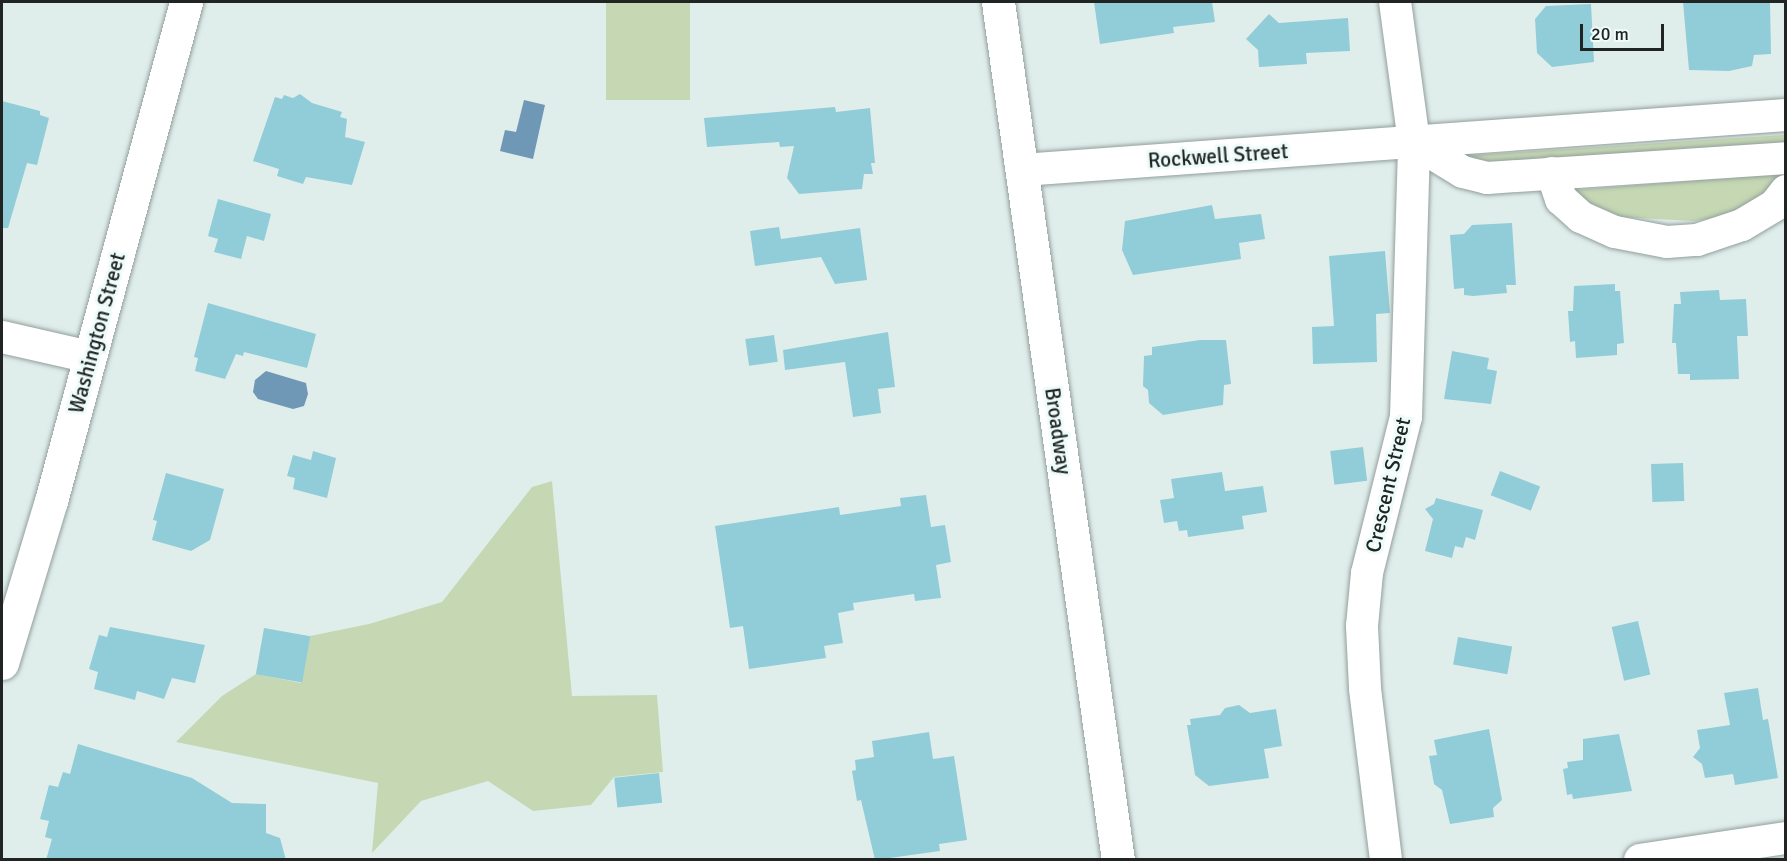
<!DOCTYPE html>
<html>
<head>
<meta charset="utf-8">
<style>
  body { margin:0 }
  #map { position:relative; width:1787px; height:861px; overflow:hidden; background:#e0eeeb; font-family:Signika,sans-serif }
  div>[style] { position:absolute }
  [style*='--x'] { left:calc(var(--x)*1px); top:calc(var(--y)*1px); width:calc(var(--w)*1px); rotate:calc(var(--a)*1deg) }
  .green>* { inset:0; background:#c5d8b3; transform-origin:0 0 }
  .water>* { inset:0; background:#6f97b6 }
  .building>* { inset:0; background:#91ccd9; transform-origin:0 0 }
  .roads { filter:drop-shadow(0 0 2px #929f9d) drop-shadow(0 0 2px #929f9d) }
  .minor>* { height:32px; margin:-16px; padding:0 16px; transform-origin:16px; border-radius:16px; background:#fff }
  .major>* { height:33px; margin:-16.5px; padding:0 16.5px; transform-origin:16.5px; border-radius:16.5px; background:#fff }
  .highway>* { height:33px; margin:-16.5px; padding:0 16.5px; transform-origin:16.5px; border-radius:16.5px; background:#fff }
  span { translate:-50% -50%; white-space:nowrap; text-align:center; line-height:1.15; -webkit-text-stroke:6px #edfbf9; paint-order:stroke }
  .street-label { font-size:21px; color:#202524 }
  .frame { position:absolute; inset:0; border:3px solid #202524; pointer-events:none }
  .scale { position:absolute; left:1580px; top:24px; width:84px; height:27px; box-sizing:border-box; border:3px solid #202524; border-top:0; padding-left:8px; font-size:18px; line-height:21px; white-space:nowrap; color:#202524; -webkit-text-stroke:4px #edfbf9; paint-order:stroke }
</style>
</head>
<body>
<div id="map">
  <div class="green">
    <i style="left:606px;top:2px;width:84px;height:98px"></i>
    <i style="clip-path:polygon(1785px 135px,1785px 145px,1477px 165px,1471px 159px,1474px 155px)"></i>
    <i style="clip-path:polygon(1777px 174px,1778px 180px,1760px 202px,1720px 217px,1694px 221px,1619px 217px,1587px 205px,1575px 190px)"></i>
    <i style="clip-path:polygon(552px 481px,572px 696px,657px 695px,663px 772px,614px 777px,591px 805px,533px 811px,488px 781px,421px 801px,372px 853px,378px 783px,176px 742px,222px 696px,256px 674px,301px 683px,310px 636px,369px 624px,442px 602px,532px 487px)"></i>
  </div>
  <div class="water">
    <i style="clip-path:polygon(524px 100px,545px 105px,533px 159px,500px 151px,505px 130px,516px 132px)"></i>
    <i style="clip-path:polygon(266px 371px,306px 383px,308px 394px,304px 406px,293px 409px,258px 399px,253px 392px,255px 380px)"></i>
  </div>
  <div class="building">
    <i style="clip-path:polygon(1094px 2px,1212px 2px,1215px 22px,1173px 27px,1174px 33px,1100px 44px)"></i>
    <i style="clip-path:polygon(1683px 2px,1770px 2px,1771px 54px,1754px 55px,1752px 66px,1729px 71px,1689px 70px)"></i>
    <i style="clip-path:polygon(1591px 4px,1594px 62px,1552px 67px,1537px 53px,1535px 19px,1546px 6px)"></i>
    <i style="clip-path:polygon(1269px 14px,1279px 23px,1348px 18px,1350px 51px,1306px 53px,1307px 64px,1259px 67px,1258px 50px,1246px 39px)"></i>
    <i style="clip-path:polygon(300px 94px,312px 103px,342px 112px,340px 117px,347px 119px,345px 137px,365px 142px,352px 185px,306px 177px,303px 184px,277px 176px,279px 169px,253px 161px,275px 97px,282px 99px,284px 95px,293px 98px)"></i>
    <i style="clip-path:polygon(2px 101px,40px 111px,40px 115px,49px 118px,37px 165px,27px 163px,8px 228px,2px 228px)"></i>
    <i style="clip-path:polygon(835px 107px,836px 112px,870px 108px,875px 163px,871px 163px,873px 174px,864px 174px,862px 189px,799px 194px,787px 178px,794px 146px,780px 147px,779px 142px,707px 147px,704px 118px)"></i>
    <i style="clip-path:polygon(218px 199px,271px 214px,264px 241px,247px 236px,241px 259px,214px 252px,218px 239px,208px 236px)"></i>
    <i style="clip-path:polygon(1212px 205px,1215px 219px,1261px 214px,1265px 239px,1239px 243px,1241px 259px,1133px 275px,1122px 250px,1125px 221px)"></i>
    <i style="clip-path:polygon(1512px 223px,1516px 285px,1506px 285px,1507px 293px,1473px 296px,1464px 295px,1464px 288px,1454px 289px,1450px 235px,1464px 234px,1472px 225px)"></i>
    <i style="clip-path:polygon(779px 227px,781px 239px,860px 228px,867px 280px,835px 284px,821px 257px,755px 266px,750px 231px)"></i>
    <i style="clip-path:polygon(1385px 251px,1390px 313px,1376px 314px,1377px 362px,1313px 364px,1312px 327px,1334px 326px,1329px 256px)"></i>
    <i style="clip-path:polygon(1615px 284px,1615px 291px,1620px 291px,1624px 343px,1617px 344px,1617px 355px,1576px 358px,1575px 341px,1570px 342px,1568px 311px,1573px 311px,1574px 286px)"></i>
    <i style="clip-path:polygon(1719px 290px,1720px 300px,1746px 299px,1748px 336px,1737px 336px,1739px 379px,1690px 380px,1690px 374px,1678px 374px,1676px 343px,1672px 343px,1674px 304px,1681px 304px,1680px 292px)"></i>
    <i style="clip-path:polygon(208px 303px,316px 334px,307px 368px,244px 352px,243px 356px,236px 354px,225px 379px,195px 371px,198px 358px,194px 357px)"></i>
    <i style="clip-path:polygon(888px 332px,895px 387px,878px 389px,881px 413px,853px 417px,845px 362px,785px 370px,783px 350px)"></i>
    <i style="left:774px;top:335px;width:27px;height:29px;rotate:82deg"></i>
    <i style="clip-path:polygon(1200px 340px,1226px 340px,1231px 384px,1224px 385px,1223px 405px,1163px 415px,1149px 403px,1148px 390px,1143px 386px,1144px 356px,1152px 355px,1152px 347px)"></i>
    <i style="clip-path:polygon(1452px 351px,1489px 358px,1487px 369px,1497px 371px,1491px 404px,1444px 399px)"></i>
    <i style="left:1363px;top:447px;width:34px;height:33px;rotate:83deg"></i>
    <i style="clip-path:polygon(313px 451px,336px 458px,327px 498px,293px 489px,295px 478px,287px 476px,293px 455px,311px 460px)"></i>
    <i style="left:1683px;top:463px;width:38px;height:32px;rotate:88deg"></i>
    <i style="left:1500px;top:471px;width:43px;height:26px;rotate:21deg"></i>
    <i style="clip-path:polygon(1222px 472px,1225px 491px,1263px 486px,1267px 512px,1242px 516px,1244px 529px,1188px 537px,1187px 530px,1179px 531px,1177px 521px,1164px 523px,1160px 500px,1174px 498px,1171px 479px)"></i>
    <i style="clip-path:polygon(166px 473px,224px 489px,210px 540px,191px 551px,152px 540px,157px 521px,153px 520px)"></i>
    <i style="clip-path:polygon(926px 495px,931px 527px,945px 525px,951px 562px,936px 565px,941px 598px,915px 601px,914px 594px,853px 603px,854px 610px,838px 613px,843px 643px,824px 646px,826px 658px,749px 669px,743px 626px,730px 628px,715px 526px,839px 507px,840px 515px,901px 506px,900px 498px)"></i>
    <i style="clip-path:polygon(1436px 498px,1483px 510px,1475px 540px,1466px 537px,1463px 548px,1455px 546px,1452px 558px,1425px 551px,1433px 519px,1425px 509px,1434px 504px)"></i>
    <i style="left:1638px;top:621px;width:55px;height:27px;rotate:77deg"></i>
    <i style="clip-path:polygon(110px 627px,205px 645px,195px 683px,172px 678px,164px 699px,137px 691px,135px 700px,94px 689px,98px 672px,89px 669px,99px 635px,107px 637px)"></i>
    <i style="left:264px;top:628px;width:47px;height:47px;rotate:10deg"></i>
    <i style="left:1458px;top:637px;width:55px;height:28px;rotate:10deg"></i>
    <i style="clip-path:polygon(1758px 688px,1763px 720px,1768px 719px,1778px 778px,1735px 785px,1733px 774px,1705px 778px,1702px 764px,1693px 757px,1700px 748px,1697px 730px,1730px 725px,1724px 693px)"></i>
    <i style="clip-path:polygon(1239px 705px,1250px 713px,1276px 709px,1282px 746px,1264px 749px,1269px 778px,1209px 786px,1195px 775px,1187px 725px,1191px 725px,1190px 719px,1220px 715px,1225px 708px)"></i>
    <i style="clip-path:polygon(1489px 729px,1502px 800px,1493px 808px,1494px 817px,1450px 824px,1442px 790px,1434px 784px,1429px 756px,1437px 755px,1434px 740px)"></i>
    <i style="clip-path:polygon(929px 732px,933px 759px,954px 756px,967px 840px,939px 844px,940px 851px,875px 860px,861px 800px,857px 801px,852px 771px,856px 770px,855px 760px,874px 757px,872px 741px)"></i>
    <i style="clip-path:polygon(1619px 734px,1632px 791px,1573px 799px,1572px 794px,1567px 795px,1563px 769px,1568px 768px,1567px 762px,1583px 760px,1583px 739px)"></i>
    <i style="clip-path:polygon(78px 744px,192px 778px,232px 803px,266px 804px,266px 833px,280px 838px,286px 860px,46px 860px,52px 839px,45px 837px,49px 821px,40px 819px,49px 785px,58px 787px,63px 772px,70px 774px)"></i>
    <i style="left:659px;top:773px;width:30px;height:45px;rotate:84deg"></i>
  </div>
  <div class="roads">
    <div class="minor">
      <i style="--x:1414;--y:142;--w:57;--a:31.5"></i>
      <i style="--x:1463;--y:172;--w:25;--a:14"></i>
      <i style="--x:1487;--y:178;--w:300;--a:-3.8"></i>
      <i style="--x:1022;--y:170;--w:766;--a:-4.12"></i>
      <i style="--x:1552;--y:173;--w:28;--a:71"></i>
      <i style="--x:1561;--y:199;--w:27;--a:42"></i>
      <i style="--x:1581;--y:217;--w:37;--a:24"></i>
      <i style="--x:1615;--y:232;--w:53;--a:10.9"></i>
      <i style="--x:1667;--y:242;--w:30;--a:-4"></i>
      <i style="--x:1697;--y:240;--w:47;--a:-18.4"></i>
      <i style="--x:1742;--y:225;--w:39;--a:-31"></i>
      <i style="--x:1775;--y:205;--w:18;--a:-52"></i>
      <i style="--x:2;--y:337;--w:90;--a:12.8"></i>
      <i style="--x:1386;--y:860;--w:173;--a:-97"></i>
      <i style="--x:1365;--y:688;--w:62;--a:-92.8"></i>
      <i style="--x:1362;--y:626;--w:53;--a:-84.6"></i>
      <i style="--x:1367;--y:573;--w:161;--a:-76"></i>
      <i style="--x:1406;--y:417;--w:275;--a:-88.3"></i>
      <i style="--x:1414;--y:142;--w:141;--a:-97.7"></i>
      <i style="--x:1640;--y:860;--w:148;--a:-8.6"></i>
    </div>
    <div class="major">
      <i style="--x:998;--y:2;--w:866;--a:82.04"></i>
    </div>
    <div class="highway">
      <i style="--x:2;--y:663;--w:169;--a:-73.2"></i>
      <i style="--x:51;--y:501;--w:517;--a:-74.86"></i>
    </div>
  </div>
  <div class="street-label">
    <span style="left:1218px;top:156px;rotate:-4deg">Rockwell Street</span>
    <span style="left:97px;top:333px;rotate:-75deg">Washington Street</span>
    <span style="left:1058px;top:431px;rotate:82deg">Broadway</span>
    <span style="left:1388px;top:485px;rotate:-77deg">Crescent Street</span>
  </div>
  <div class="frame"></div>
  <div class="scale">20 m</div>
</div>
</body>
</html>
